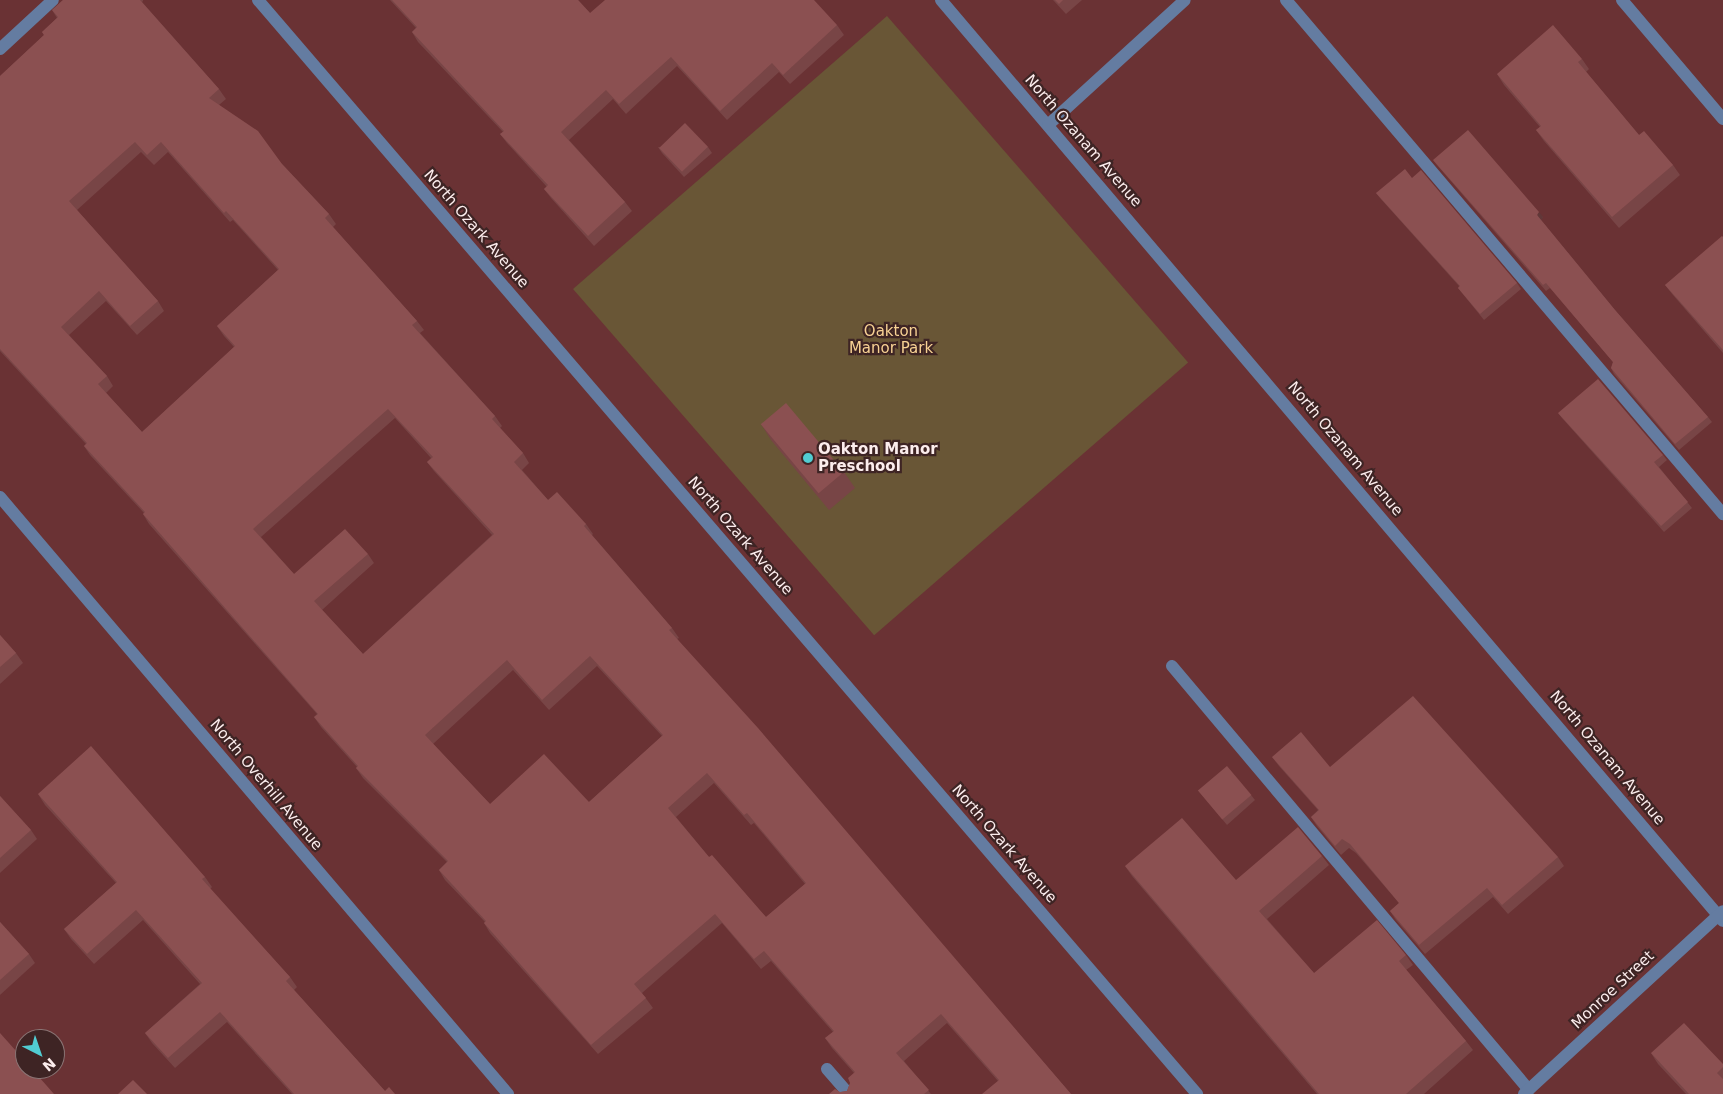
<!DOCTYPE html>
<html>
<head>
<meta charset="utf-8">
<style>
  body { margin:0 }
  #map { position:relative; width:1723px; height:1094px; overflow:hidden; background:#6a3234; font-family:"DejaVu Sans",sans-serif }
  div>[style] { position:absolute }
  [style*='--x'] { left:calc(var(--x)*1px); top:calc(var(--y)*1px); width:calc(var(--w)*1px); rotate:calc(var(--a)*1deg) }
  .green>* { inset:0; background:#695636; transform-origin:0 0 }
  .lane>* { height:12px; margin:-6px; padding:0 6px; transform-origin:6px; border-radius:6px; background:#647ca1 }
  .street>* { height:12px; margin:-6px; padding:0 6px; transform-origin:6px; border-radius:6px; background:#647ca1 }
  .wall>* { inset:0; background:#784546 }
  .shaded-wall>* { inset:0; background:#613839 }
  .building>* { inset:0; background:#8b5051; transform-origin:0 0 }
  .dots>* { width:14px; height:14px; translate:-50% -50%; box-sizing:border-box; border:2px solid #3e2424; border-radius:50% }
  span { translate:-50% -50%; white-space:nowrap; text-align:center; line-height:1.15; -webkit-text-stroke:4.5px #3e2424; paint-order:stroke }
  .street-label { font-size:15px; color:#fceded }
  .park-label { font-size:15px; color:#f8d294 }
  .poi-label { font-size:15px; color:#fceded; font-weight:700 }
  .left { translate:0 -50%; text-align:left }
  .north { position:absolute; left:15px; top:1029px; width:50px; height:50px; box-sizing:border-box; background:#3e2424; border:1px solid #8a7474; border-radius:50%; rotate:139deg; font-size:14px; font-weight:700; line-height:20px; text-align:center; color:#fceded }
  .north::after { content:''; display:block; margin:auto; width:18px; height:22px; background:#51ccd2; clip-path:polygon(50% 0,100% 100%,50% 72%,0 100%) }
</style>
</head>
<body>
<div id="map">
  <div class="green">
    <i style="left:887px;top:16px;width:459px;height:416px;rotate:49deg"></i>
  </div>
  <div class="lane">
    <i style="--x:1286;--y:0;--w:675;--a:49.63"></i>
    <i style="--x:0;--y:49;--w:72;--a:-42.8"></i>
    <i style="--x:1172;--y:666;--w:554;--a:49.9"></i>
    <i style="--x:827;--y:1069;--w:33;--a:49"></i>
  </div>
  <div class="street">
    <i style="--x:258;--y:0;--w:1442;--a:49.36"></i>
    <i style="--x:941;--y:0;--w:1208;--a:49.67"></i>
    <i style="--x:1622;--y:0;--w:156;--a:49.7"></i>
    <i style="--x:1048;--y:125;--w:185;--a:-42.4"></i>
    <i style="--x:0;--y:497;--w:784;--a:49.6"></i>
    <i style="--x:1524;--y:1094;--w:270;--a:-42.6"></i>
  </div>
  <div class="wall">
    <i style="clip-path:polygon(evenodd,63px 0,143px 0,143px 1px,142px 2px,219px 89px,226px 99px,219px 105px,282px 164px,329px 214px,336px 224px,333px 227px,417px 321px,424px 330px,420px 333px,495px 416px,502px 426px,500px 428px,523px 453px,529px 463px,522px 470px,548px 500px,586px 524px,593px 534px,592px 535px,672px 628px,679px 638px,677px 639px,1071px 1094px,998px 1081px,947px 1023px,904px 1061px,931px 1094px,829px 1094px,847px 1091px,854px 1073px,832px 1048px,825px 1038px,833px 1032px,771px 961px,761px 969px,722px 923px,642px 993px,653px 1008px,598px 1054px,490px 933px,484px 923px,485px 922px,445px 880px,439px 870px,447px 862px,363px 778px,356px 768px,357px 767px,321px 727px,314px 717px,317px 714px,149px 524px,143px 514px,144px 513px,90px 455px,84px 446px,86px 444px,0 351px,0 76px,44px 35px,42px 32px,57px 18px,52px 10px,63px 0,141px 152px,154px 165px,168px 152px,230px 222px,233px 220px,278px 270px,217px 326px,224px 336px,234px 347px,142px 432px,106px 393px,113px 386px,107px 376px,69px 335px,106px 301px,137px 335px,164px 311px,158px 301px,77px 210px,141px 152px,63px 0,395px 418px,431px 458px,427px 462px,434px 471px,492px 535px,363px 654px,322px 610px,374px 563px,368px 554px,294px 574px,261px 537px,395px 418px,63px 0,597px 666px,662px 736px,589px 802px,490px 804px,433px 744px,513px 670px,549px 710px,597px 666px,63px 0,714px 783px,751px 825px,754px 823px,805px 884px,766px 917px,709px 857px,676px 817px,714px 783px)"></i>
    <i style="clip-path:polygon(390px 0,578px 0,590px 13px,837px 25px,844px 35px,790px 84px,779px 72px,727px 120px,677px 66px,626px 114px,613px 99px,569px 140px,625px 202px,632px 211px,594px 246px,551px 198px,544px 189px,547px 187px,507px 143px,500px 134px,503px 132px,418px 42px,412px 32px,416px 28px)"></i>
    <i style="clip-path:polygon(1053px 0,1082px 0,1066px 14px)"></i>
    <i style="clip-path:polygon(1582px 59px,1589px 69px,1586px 72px,1639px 135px,1673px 165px,1680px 175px,1619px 228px,1544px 141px,1536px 130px,1540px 127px,1504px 85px,1497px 74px)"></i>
    <i style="clip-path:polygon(658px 147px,708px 147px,712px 153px,684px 177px,662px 153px)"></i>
    <i style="clip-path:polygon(1433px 160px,1543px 217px,1541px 220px,1615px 310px,1708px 417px,1712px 422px,1679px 450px,1614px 374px,1611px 368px,1613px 362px,1550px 288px,1546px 291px,1437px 165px)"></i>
    <i style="clip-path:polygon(1412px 178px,1517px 283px,1521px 289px,1484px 320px,1462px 293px,1458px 288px,1459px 286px,1380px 198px,1376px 193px)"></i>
    <i style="clip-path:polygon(1723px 237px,1723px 353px,1673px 295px,1665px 285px)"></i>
    <i style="clip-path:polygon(1558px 413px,1663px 455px,1667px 460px,1659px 467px,1692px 508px,1664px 532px,1562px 418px)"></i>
    <i style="clip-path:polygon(761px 424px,844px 472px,855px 488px,829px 510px,771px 440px)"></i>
    <i style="clip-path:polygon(0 635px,16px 653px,23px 663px,0 684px)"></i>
    <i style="clip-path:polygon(1272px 757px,1330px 767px,1558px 857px,1564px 866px,1508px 914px,1493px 897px,1425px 954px,1396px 920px,1390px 911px,1399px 903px,1356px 853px,1349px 848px,1341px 855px,1317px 826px,1311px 817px,1318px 810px,1279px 766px)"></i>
    <i style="clip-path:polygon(1198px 790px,1251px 795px,1255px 800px,1227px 825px)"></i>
    <i style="clip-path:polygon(38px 794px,205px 877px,212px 887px,210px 889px,290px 977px,297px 987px,294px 990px,385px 1091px,395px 1094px,292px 1094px,227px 1022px,175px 1068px,152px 1043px,145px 1033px,200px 984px,143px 920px,94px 964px,71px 939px,64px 929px,116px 883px,45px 805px)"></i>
    <i style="clip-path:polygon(0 796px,31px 830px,37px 839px,0 873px)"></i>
    <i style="clip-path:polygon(1322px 856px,1329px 865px,1267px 919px,1314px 973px,1406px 955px,1413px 965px,1406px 970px,1466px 1041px,1473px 1050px,1424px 1094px,1317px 1094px,1132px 876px,1125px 866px,1236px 880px)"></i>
    <i style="clip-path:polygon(0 922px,29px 954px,35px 963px,0 995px)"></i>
    <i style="clip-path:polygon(1651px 1053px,1723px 1064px,1723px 1094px,1686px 1094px,1658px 1064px)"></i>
  </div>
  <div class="shaded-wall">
    <i style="clip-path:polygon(1539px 212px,1543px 217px,1541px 221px,1537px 215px)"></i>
  </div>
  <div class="building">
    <i style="clip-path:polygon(evenodd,63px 0,140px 0,219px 89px,209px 98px,258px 131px,282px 164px,329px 214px,325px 218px,417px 321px,412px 325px,495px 416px,492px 419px,523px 453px,514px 462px,548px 500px,557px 492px,586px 524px,584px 526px,672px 628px,669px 630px,758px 728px,1071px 1094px,982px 1094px,999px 1080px,941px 1014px,896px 1053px,929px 1090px,924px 1094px,829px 1094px,835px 1089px,840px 1092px,847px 1091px,850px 1083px,848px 1078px,855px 1072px,825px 1038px,834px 1031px,764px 951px,754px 959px,715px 914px,634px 984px,646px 998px,591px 1045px,484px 923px,486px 921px,439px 870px,448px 861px,356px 768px,358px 766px,314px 717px,318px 714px,143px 514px,145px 512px,84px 446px,87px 443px,0 349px,0 76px,44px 35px,42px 32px,58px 17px,52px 10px,63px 0,135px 142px,147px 155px,161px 142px,224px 213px,226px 211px,279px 269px,217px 326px,235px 346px,142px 432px,98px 384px,107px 376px,61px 327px,99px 291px,130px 326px,158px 301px,69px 201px,135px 142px,63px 0,388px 409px,433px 457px,427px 462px,494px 534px,363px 654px,314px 601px,368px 554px,345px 529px,294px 574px,253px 529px,388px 409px,63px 0,590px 656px,663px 735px,589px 802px,544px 754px,490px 804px,425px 735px,507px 660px,542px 700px,590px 656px,63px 0,707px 773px,744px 815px,747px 813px,806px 883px,766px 917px,712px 855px,709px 857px,668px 808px,707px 773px)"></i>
    <i style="clip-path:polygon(392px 0,578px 0,590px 13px,605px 0,814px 0,837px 25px,783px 75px,772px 63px,720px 111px,671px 57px,619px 104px,606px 90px,561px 132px,625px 202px,588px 236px,544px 189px,548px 185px,500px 134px,504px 131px,412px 32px,417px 27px)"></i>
    <i style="clip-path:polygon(1055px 0,1063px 0,1059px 4px)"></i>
    <i style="clip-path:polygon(1553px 25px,1582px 59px,1578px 62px,1639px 135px,1644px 131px,1673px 165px,1612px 217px,1536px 130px,1541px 126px,1497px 74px)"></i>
    <i style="left:685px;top:123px;width:33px;height:36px;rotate:46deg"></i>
    <i style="clip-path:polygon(1468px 130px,1539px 212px,1537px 215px,1615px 310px,1708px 417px,1675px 444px,1611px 368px,1613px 362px,1546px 283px,1543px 285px,1433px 160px)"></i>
    <i style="clip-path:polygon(1405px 169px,1412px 178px,1421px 170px,1517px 283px,1480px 314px,1458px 288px,1460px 286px,1376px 193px)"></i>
    <i style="clip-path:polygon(1722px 236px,1723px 237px,1723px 350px,1665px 285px)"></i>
    <i style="clip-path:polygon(1598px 379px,1663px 455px,1654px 462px,1688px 502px,1661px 526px,1558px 413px)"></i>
    <i style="left:786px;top:403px;width:90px;height:33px;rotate:50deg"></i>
    <i style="clip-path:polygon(0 635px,16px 653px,0 667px)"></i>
    <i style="clip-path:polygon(1413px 696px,1558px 857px,1502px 905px,1487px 888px,1419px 945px,1390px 911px,1399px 903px,1350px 844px,1342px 839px,1335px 846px,1311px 817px,1319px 810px,1272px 757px,1301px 732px,1330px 767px)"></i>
    <i style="clip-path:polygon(91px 746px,205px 877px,202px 879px,290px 977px,286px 981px,385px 1091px,389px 1087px,395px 1094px,294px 1094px,220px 1012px,168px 1058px,145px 1033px,202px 983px,136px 910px,87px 954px,64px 929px,117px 882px,38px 794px)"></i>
    <i style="left:1227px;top:766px;width:38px;height:38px;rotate:50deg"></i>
    <i style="clip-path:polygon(0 796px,31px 830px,0 858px)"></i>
    <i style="clip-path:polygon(1182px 818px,1236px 880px,1298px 827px,1322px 856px,1259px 911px,1314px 973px,1377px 920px,1406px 955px,1399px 961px,1466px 1041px,1406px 1094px,1319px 1094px,1125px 866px)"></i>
    <i style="clip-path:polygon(0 922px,29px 954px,0 980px)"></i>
    <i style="clip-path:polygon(1684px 1023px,1723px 1064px,1723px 1067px,1717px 1073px,1723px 1079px,1723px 1094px,1689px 1094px,1651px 1053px)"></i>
    <i style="clip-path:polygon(0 1033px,25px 1061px,25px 1069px,32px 1069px,54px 1094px,0 1094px)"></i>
    <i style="clip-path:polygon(133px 1080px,147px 1094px,118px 1094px)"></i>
  </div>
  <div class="dots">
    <i style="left:808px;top:458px;background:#51ccd2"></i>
  </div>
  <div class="street-label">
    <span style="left:1083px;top:141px;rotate:49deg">North Ozanam Avenue</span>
    <span style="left:476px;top:229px;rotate:49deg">North Ozark Avenue</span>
    <span style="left:1345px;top:449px;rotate:50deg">North Ozanam Avenue</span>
    <span style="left:740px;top:536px;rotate:49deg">North Ozark Avenue</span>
    <span style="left:1607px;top:758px;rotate:50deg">North Ozanam Avenue</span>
    <span style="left:266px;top:785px;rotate:50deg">North Overhill Avenue</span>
    <span style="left:1004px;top:844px;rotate:49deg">North Ozark Avenue</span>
    <span style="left:1613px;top:990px;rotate:-43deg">Monroe Street</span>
  </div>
  <div class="park-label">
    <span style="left:891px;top:340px">Oakton<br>Manor Park</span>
  </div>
  <div class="poi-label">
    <span class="left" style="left:818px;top:458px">Oakton Manor<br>Preschool</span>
  </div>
  <div class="north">N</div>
</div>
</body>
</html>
